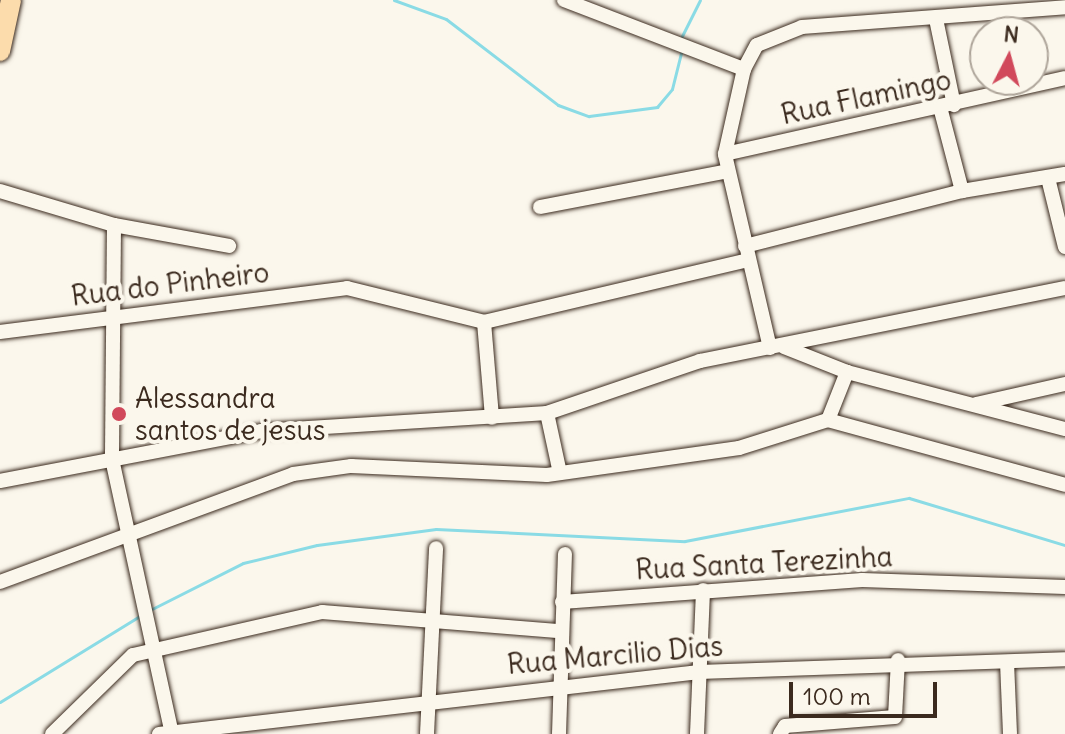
<!DOCTYPE html>
<html>
<head>
<meta charset="utf-8">
<style>
  body { margin:0 }
  #map { position:relative; width:1065px; height:734px; overflow:hidden; background:#fbf7ec; font-family:Delius,sans-serif }
  div>[style] { position:absolute }
  [style*='--x'] { left:calc(var(--x)*1px); top:calc(var(--y)*1px); width:calc(var(--w)*1px); rotate:calc(var(--a)*1deg) }
  .stream>* { height:3px; margin:-1.5px; padding:0 1.5px; transform-origin:1.5px; border-radius:1.5px; background:#8adbe5 }
  .roads { filter:drop-shadow(0 0 2px #3b2a1e) drop-shadow(0 0 2px #3b2a1e) }
  .minor>* { height:14px; margin:-7px; padding:0 7px; transform-origin:7px; border-radius:7px; background:#fbf7ec }
  .highway>* { height:20px; margin:-10px; padding:0 10px; transform-origin:10px; border-radius:10px; background:#fcdcac }
  .dots>* { width:22px; height:22px; translate:-50% -50%; box-sizing:border-box; border:4px solid #fbf7ec; border-radius:50% }
  span { translate:-50% -50%; white-space:nowrap; text-align:center; line-height:1.15; -webkit-text-stroke:8px #fbf7ec; paint-order:stroke }
  .street-label { font-size:28px; color:#3b2a1e }
  .poi-label { font-size:28px; color:#3b2a1e }
  .left { translate:0 -50%; text-align:left }
  .north { position:absolute; left:969px; top:16px; width:80px; height:80px; box-sizing:border-box; background:#fbf7ec; border:2px solid #aea59a; border-radius:50%; rotate:6deg; font-size:22px; font-weight:700; line-height:32px; text-align:center; color:#3b2a1e }
  .north::after { content:''; display:block; margin:auto; width:28px; height:36px; background:#d1495b; clip-path:polygon(50% 0,100% 100%,50% 72%,0 100%) }
  .scale { position:absolute; left:789px; top:682px; width:148px; height:36px; box-sizing:border-box; border:4px solid #3b2a1e; border-top:0; padding-left:10px; font-size:24px; line-height:28px; white-space:nowrap; color:#3b2a1e; -webkit-text-stroke:6px #fbf7ec; paint-order:stroke }
</style>
</head>
<body>
<div id="map">
  <div class="stream">
    <i style="--x:394;--y:0;--w:55;--a:20.1"></i>
    <i style="--x:446;--y:19;--w:141;--a:37.5"></i>
    <i style="--x:558;--y:105;--w:33;--a:20"></i>
    <i style="--x:589;--y:116;--w:69;--a:-7.5"></i>
    <i style="--x:657;--y:107;--w:23;--a:-50"></i>
    <i style="--x:672;--y:89;--w:37;--a:-76"></i>
    <i style="--x:682;--y:36;--w:40;--a:-63.4"></i>
    <i style="--x:150;--y:610;--w:104;--a:-26.8"></i>
    <i style="--x:243;--y:563;--w:76;--a:-13.7"></i>
    <i style="--x:317;--y:545;--w:120;--a:-7.7"></i>
    <i style="--x:436;--y:529;--w:249;--a:2.8"></i>
    <i style="--x:685;--y:541;--w:228;--a:-10.9"></i>
    <i style="--x:909;--y:498;--w:163;--a:16.8"></i>
    <i style="--x:0;--y:702;--w:164;--a:-31.6"></i>
  </div>
  <div class="roads">
    <div class="minor">
      <i style="--x:564;--y:0;--w:193;--a:21"></i>
      <i style="--x:936;--y:19;--w:88;--a:78.2"></i>
      <i style="--x:940;--y:107;--w:87;--a:75.3"></i>
      <i style="--x:725;--y:154;--w:348;--a:-12.6"></i>
      <i style="--x:1048;--y:178;--w:71;--a:76.2"></i>
      <i style="--x:0;--y:191;--w:119;--a:16.6"></i>
      <i style="--x:114;--y:225;--w:117;--a:10.3"></i>
      <i style="--x:540;--y:207;--w:191;--a:-10.8"></i>
      <i style="--x:114;--y:225;--w:234;--a:90.5"></i>
      <i style="--x:112;--y:459;--w:281;--a:77.7"></i>
      <i style="--x:745;--y:246;--w:224;--a:-14.2"></i>
      <i style="--x:962;--y:191;--w:104;--a:-9.4"></i>
      <i style="--x:484;--y:322;--w:96;--a:85.2"></i>
      <i style="--x:0;--y:332;--w:350;--a:-7.2"></i>
      <i style="--x:347;--y:288;--w:141;--a:13.9"></i>
      <i style="--x:484;--y:322;--w:271;--a:-13.2"></i>
      <i style="--x:784;--y:347;--w:68;--a:21.6"></i>
      <i style="--x:847;--y:372;--w:225;--a:14.7"></i>
      <i style="--x:770;--y:348;--w:199;--a:-103.1"></i>
      <i style="--x:725;--y:154;--w:87;--a:-77.4"></i>
      <i style="--x:744;--y:69;--w:27;--a:-62"></i>
      <i style="--x:757;--y:45;--w:48;--a:-21.8"></i>
      <i style="--x:802;--y:27;--w:264;--a:-4.3"></i>
      <i style="--x:976;--y:404;--w:91;--a:-12.7"></i>
      <i style="--x:547;--y:413;--w:61;--a:77.8"></i>
      <i style="--x:828;--y:420;--w:52;--a:-68.4"></i>
      <i style="--x:0;--y:481;--w:266;--a:-10.8"></i>
      <i style="--x:261;--y:431;--w:287;--a:-3.6"></i>
      <i style="--x:547;--y:413;--w:162;--a:-18.8"></i>
      <i style="--x:700;--y:361;--w:372;--a:-11.3"></i>
      <i style="--x:0;--y:582;--w:312;--a:-20.2"></i>
      <i style="--x:293;--y:474;--w:59;--a:-7.9"></i>
      <i style="--x:351;--y:466;--w:196;--a:2.6"></i>
      <i style="--x:547;--y:475;--w:194;--a:-8"></i>
      <i style="--x:739;--y:448;--w:93;--a:-17.5"></i>
      <i style="--x:828;--y:420;--w:246;--a:15.3"></i>
      <i style="--x:562;--y:602;--w:301;--a:-4.2"></i>
      <i style="--x:862;--y:580;--w:203;--a:2"></i>
      <i style="--x:1007;--y:662;--w:72;--a:87.6"></i>
      <i style="--x:52;--y:734;--w:113;--a:-44.3"></i>
      <i style="--x:133;--y:655;--w:194;--a:-12.8"></i>
      <i style="--x:322;--y:612;--w:239;--a:4.6"></i>
      <i style="--x:159;--y:734;--w:544;--a:-6.55"></i>
      <i style="--x:699;--y:672;--w:366;--a:-2"></i>
      <i style="--x:427;--y:734;--w:186;--a:-87.2"></i>
      <i style="--x:559;--y:734;--w:180;--a:-88.1"></i>
      <i style="--x:697;--y:734;--w:144;--a:-87.6"></i>
      <i style="--x:780;--y:734;--w:9;--a:-58"></i>
      <i style="--x:785;--y:726;--w:110;--a:-4.7"></i>
      <i style="--x:895;--y:717;--w:57;--a:-87"></i>
    </div>
    <div class="highway">
      <i style="--x:0;--y:51;--w:52;--a:-77.8"></i>
    </div>
  </div>
  <div class="dots">
    <i style="left:119px;top:414px;background:#d1495b"></i>
  </div>
  <div class="street-label">
    <span style="left:866px;top:97px;rotate:-12deg">Rua Flamingo</span>
    <span style="left:170px;top:284px;rotate:-7deg">Rua do Pinheiro</span>
    <span style="left:764px;top:563px;rotate:-3deg">Rua Santa Terezinha</span>
    <span style="left:615px;top:655px;rotate:-5deg">Rua Marcilio Dias</span>
  </div>
  <div class="poi-label">
    <span class="left" style="left:135px;top:414px">Alessandra<br>santos de jesus</span>
  </div>
  <div class="north">N</div>
  <div class="scale">100 m</div>
</div>
</body>
</html>
